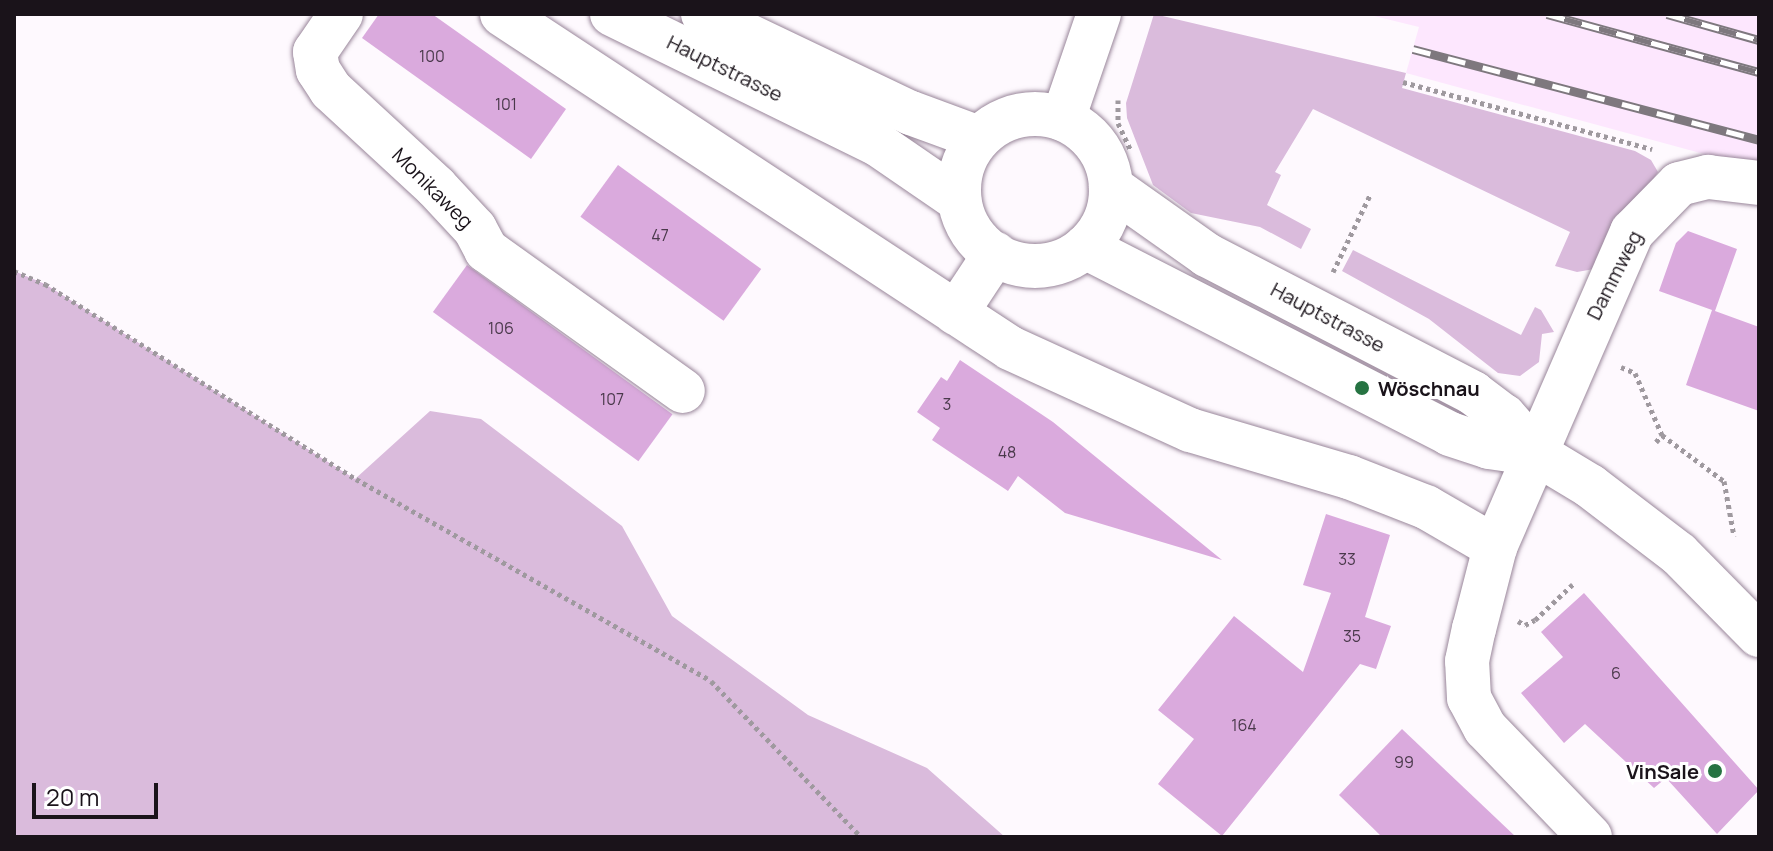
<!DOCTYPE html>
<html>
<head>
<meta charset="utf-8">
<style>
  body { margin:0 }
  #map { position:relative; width:1773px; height:851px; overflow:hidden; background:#fef9fe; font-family:Manrope,sans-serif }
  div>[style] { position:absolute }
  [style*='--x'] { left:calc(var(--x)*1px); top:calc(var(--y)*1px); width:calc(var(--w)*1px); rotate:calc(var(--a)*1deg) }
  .built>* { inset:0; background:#fde7fe }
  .green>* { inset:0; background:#dabbdc }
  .building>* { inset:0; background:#daaadd; transform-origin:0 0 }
  .path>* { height:5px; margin-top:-2.5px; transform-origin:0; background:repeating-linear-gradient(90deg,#9f999f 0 4px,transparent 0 8px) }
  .roads { filter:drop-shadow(0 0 2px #99869a) drop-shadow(0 0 2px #99869a) }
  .minor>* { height:44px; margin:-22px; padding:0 22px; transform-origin:22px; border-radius:22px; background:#fff }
  .major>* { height:44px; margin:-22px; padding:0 22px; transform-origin:22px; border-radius:22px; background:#fff }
  .major>.ring { margin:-22px; padding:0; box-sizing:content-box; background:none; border:44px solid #fff; border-radius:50% }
  .rail>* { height:9px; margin-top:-4.5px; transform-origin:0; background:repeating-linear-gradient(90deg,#fff 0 18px,#7e787e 0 36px); box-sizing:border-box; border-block:2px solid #7e787e }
  .dots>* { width:22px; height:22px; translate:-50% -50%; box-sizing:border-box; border:4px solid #fff; border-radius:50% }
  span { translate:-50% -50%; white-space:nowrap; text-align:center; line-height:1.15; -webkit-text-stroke:6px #fff; paint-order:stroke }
  .number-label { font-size:16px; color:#4a394b }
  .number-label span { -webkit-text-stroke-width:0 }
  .street-label { font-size:20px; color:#1a131a }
  .poi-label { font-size:20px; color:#1a131a; font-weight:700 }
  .left { translate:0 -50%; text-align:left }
  .right { translate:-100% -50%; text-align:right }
  .frame { position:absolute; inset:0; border:16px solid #1a131a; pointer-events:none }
  .scale { position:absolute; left:32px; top:783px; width:126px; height:36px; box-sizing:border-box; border:4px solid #1a131a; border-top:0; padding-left:10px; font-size:24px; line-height:28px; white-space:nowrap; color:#1a131a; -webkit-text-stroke:6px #fff; paint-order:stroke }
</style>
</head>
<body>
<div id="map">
  <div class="built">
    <i style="clip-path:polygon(1366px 14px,1759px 14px,1759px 169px,1406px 73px,1419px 27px)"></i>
  </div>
  <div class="green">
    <i style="clip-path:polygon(1154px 14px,1406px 73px,1402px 88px,1635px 151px,1651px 160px,1658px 172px,1594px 269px,1577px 272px,1555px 266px,1570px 232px,1313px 109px,1275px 172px,1281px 175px,1267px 205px,1311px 229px,1301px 249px,1260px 227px,1191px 213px,1153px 185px,1127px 118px,1126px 103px)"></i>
    <i style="clip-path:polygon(1353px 250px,1521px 335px,1535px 307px,1541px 310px,1554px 332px,1542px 334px,1539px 362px,1520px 376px,1498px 373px,1429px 319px,1342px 271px)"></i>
    <i style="clip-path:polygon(14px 271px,45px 284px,355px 479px,430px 411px,481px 419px,622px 526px,672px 616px,808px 715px,927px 768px,1005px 837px,14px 837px)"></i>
  </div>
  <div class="building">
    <i style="clip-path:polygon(379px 14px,432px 14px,566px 109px,531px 159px,362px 38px)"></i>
    <i style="left:618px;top:165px;width:177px;height:64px;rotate:36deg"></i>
    <i style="clip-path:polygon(1688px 231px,1737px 249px,1715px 311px,1759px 327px,1759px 411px,1686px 385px,1712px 310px,1659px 291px,1676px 243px)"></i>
    <i style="left:467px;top:265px;width:254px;height:58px;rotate:36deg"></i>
    <i style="clip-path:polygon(960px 360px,1053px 422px,1222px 560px,1065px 513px,1018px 476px,1008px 491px,932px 440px,940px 428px,917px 412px,941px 377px,947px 381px)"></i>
    <i style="clip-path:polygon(1326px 514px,1390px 535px,1365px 617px,1391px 626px,1376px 669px,1360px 664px,1222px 836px,1158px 784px,1194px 739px,1158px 710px,1234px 616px,1303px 672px,1331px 593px,1303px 585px)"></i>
    <i style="clip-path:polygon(1584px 593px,1759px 790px,1717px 834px,1666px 778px,1654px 788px,1585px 724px,1564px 743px,1521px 693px,1563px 657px,1541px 632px)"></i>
    <i style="clip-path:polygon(1402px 729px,1516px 837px,1382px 837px,1339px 795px)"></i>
  </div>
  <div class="path">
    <i style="--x:1403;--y:82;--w:258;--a:15.1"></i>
    <i style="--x:1118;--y:100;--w:23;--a:90"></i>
    <i style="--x:1118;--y:123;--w:31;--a:65"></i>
    <i style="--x:14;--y:271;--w:34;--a:23"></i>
    <i style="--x:45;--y:284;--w:367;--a:32.1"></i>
    <i style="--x:356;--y:479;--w:408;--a:29.6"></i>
    <i style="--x:711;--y:681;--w:216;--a:46.1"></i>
    <i style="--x:1333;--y:272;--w:85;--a:-64.3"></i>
    <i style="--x:1621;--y:367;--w:15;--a:23"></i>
    <i style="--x:1635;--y:373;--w:68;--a:66.5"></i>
    <i style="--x:1656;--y:442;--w:9;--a:-49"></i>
    <i style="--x:1662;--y:435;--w:77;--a:36.6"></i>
    <i style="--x:1724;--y:481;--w:56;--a:79.7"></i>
    <i style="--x:1518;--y:621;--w:8;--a:30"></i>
    <i style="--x:1525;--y:625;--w:11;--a:-27"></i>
    <i style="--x:1535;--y:620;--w:52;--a:-43.5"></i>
  </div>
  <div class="roads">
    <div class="minor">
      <i style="--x:341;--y:14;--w:46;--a:124.4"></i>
      <i style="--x:315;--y:52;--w:18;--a:81"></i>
      <i style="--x:318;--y:70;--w:24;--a:57"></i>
      <i style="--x:331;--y:90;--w:143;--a:42.7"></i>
      <i style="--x:436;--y:187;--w:57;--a:47.1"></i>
      <i style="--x:475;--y:229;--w:24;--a:62"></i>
      <i style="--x:486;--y:250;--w:242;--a:35.6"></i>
      <i style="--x:502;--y:14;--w:608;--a:33.32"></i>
      <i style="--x:1010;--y:348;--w:198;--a:24.5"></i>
      <i style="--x:1190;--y:430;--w:166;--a:16.5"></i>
      <i style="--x:1349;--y:477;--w:83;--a:21.3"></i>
      <i style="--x:1426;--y:507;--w:80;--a:30.1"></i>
      <i style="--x:956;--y:313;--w:71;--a:-56.5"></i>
      <i style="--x:1590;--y:837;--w:151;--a:-133.9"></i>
      <i style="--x:1485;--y:728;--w:34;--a:-118"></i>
      <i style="--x:1469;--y:698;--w:37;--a:-93"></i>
      <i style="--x:1467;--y:661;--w:33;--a:-78"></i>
      <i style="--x:1474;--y:629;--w:85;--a:-75.6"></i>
      <i style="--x:1495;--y:547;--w:344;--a:-66.5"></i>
      <i style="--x:1632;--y:232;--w:67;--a:-45.6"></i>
      <i style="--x:1679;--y:184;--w:30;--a:-14"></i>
      <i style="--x:1708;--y:177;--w:51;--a:6.7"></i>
    </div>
    <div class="major">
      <i style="--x:612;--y:14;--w:297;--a:26.1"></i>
      <i style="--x:879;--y:145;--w:97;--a:34.5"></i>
      <i style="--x:703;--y:14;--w:230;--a:25.5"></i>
      <i style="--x:911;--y:113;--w:72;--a:20.2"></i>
      <i class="ring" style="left:959px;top:114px;width:108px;height:108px"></i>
      <i style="--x:1063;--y:119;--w:111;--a:-71.1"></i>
      <i style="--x:1111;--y:187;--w:118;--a:35.3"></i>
      <i style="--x:1207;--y:255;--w:300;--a:27.4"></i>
      <i style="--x:1473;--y:393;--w:39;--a:37"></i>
      <i style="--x:1504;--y:416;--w:50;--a:49"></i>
      <i style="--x:1537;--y:454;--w:62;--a:31.1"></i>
      <i style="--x:1590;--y:486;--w:112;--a:37.4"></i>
      <i style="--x:1679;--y:554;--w:114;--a:45.4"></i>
      <i style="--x:1085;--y:247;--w:410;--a:27.1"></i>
      <i style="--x:1450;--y:434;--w:41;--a:18.4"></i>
      <i style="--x:1489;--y:447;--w:49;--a:8.3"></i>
    </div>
  </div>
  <div class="rail">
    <i style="--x:1547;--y:14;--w:220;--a:15.3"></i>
    <i style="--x:1667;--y:14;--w:96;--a:15.8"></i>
    <i style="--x:1413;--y:49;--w:358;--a:14.7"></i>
  </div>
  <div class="dots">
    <i style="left:1362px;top:388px;background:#267342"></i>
    <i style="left:1715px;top:771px;background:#267342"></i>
  </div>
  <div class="number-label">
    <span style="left:432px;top:56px">100</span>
    <span style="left:506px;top:104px">101</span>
    <span style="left:660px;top:235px">47</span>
    <span style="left:501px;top:328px">106</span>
    <span style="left:612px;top:399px">107</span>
    <span style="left:947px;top:404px">3</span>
    <span style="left:1007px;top:452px">48</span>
    <span style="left:1347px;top:559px">33</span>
    <span style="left:1352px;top:636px">35</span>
    <span style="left:1616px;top:673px">6</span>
    <span style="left:1244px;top:725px">164</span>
    <span style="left:1404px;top:762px">99</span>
  </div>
  <div class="street-label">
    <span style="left:725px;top:68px;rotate:26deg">Hauptstrasse</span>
    <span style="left:433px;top:188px;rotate:45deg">Monikaweg</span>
    <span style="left:1614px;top:275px;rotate:-63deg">Dammweg</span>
    <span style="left:1328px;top:317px;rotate:28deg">Hauptstrasse</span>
  </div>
  <div class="poi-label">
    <span class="left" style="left:1378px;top:388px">Wöschnau</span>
    <span class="right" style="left:1699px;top:771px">VinSale</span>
  </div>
  <div class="frame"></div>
  <div class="scale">20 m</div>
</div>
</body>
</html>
